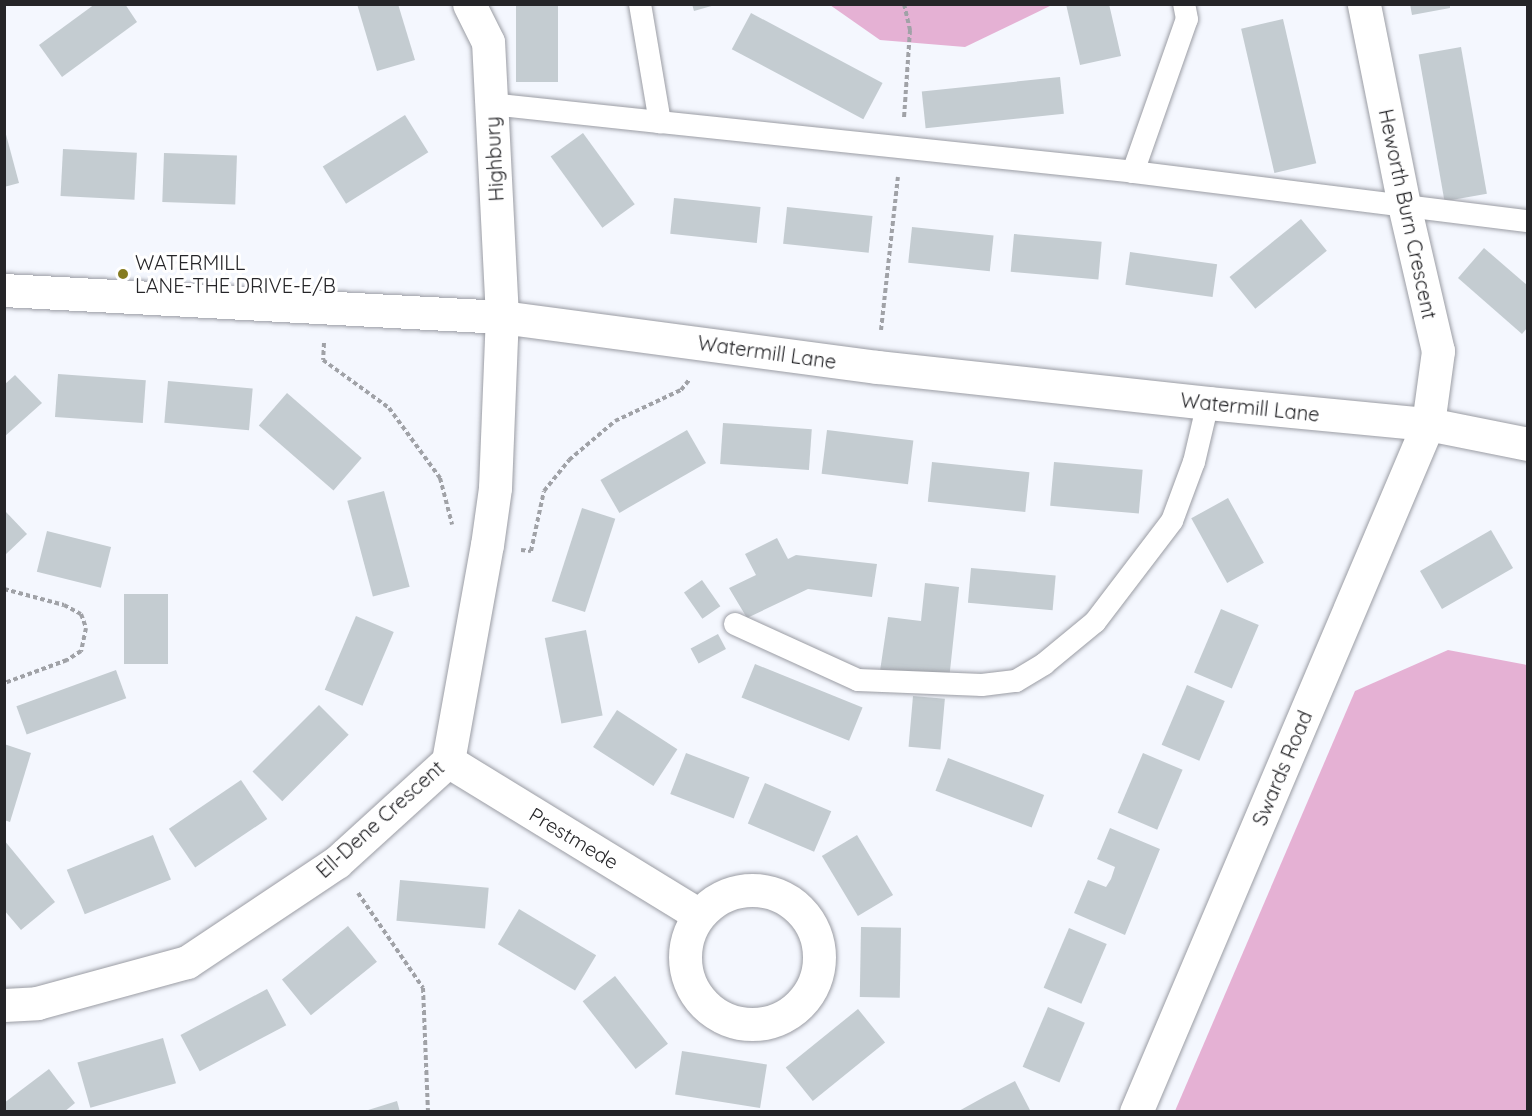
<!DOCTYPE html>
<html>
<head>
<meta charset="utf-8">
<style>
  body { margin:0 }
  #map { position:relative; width:1532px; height:1116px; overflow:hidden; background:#f4f7fe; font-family:Quicksand,sans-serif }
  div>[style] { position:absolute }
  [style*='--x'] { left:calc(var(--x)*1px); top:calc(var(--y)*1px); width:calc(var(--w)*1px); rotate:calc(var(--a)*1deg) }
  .green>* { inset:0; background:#e5b1d4 }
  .building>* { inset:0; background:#c4ccd1; transform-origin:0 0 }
  .path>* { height:4px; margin-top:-2px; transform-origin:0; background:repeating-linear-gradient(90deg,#a0a2a7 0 4.5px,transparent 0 7.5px) }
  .roads { filter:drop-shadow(0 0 2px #9b9da4) drop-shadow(0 0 2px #9b9da4) }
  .service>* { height:22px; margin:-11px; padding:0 11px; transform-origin:11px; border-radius:11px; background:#fff }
  .minor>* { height:33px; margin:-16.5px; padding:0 16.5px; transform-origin:16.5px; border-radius:16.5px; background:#fff }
  .minor>.ring { margin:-16.5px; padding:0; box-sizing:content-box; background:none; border:33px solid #fff; border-radius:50% }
  .tertiary>* { height:33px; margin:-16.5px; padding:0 16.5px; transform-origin:16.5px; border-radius:16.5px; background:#fff }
  .dots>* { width:16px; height:16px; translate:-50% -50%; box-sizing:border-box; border:3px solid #fff; border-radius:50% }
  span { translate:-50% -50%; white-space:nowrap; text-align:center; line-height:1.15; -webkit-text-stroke:6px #fff; paint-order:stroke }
  .street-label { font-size:20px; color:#252528 }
  .poi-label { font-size:20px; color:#252528 }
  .left { translate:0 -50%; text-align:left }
  .frame { position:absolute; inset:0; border:6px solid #252528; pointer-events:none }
</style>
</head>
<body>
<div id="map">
  <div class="green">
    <i style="clip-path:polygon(1052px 5px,965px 47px,880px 40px,830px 5px)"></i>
    <i style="clip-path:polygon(1448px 650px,1527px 665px,1527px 1111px,1175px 1111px,1355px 691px)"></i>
  </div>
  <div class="building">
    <i style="clip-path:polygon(95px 4px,125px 4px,137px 22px,62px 77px,39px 45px)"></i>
    <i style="clip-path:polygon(357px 4px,398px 4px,415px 60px,377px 71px)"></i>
    <i style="clip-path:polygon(692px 4px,715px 4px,715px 5px,694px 11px)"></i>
    <i style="clip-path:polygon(1066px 4px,1109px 4px,1121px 56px,1080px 65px)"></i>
    <i style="clip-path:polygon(1410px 4px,1450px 4px,1450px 8px,1412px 15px)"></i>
    <i style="left:516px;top:5px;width:42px;height:77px"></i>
    <i style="left:751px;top:13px;width:149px;height:41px;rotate:28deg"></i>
    <i style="left:1283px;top:19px;width:148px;height:43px;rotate:77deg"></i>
    <i style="left:1461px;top:47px;width:149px;height:43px;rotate:80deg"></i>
    <i style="left:1060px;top:77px;width:37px;height:139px;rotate:84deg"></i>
    <i style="left:405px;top:115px;width:44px;height:97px;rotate:58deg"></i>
    <i style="clip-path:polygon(4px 127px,19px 183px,4px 187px)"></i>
    <i style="left:583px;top:133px;width:88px;height:40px;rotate:54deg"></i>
    <i style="left:63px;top:149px;width:74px;height:47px;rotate:3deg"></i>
    <i style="left:164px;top:153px;width:73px;height:49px;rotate:2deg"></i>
    <i style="left:674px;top:198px;width:87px;height:36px;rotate:6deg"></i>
    <i style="left:787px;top:207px;width:86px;height:37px;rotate:6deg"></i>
    <i style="left:1301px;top:219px;width:41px;height:92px;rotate:51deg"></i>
    <i style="left:912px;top:227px;width:82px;height:36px;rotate:6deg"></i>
    <i style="left:1014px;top:234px;width:88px;height:38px;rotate:5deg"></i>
    <i style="clip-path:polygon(1484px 248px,1527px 285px,1527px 328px,1522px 334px,1458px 278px)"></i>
    <i style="left:1130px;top:252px;width:88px;height:33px;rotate:8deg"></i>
    <i style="left:58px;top:374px;width:88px;height:43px;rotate:4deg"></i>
    <i style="clip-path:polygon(15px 375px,42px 403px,4px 437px,4px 385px)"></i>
    <i style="left:168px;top:381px;width:85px;height:42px;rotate:5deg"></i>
    <i style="left:287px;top:393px;width:99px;height:43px;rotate:41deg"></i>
    <i style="left:723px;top:423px;width:89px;height:41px;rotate:4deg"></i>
    <i style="left:687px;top:430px;width:38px;height:100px;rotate:60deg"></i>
    <i style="left:827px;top:430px;width:87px;height:44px;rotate:7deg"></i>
    <i style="left:932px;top:462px;width:98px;height:40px;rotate:6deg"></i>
    <i style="left:1054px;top:462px;width:89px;height:44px;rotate:5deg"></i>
    <i style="left:384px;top:491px;width:99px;height:38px;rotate:75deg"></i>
    <i style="left:1228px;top:498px;width:74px;height:42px;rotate:61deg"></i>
    <i style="left:582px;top:508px;width:35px;height:98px;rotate:18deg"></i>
    <i style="clip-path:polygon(5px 511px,27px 534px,5px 555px)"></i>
    <i style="left:1491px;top:530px;width:44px;height:82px;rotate:60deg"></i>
    <i style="left:47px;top:531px;width:66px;height:42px;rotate:14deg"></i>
    <i style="clip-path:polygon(777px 538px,788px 559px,796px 555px,877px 564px,872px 597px,808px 589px,747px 618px,729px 588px,756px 575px,745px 554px)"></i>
    <i style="left:971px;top:568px;width:85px;height:35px;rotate:5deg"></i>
    <i style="left:702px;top:580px;width:32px;height:22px;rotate:55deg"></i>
    <i style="clip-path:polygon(925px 583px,959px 587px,949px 680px,880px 671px,888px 617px,921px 621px)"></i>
    <i style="left:124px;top:594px;width:44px;height:70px"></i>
    <i style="left:1221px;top:609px;width:41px;height:69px;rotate:23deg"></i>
    <i style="left:356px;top:616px;width:41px;height:80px;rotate:23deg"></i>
    <i style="left:586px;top:630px;width:87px;height:42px;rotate:79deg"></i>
    <i style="left:718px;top:634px;width:17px;height:31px;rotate:62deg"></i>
    <i style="left:755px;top:664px;width:116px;height:36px;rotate:22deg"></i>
    <i style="left:116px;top:670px;width:30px;height:106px;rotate:70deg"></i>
    <i style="left:1187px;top:685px;width:41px;height:65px;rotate:23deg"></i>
    <i style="left:913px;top:696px;width:32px;height:51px;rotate:5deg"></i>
    <i style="left:319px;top:705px;width:42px;height:94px;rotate:45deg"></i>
    <i style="left:617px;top:710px;width:72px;height:44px;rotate:33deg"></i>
    <i style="clip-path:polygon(4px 744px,31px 753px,10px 822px,4px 820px)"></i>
    <i style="left:686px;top:753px;width:68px;height:44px;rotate:21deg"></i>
    <i style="left:1143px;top:753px;width:43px;height:65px;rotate:23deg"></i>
    <i style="left:948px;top:758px;width:103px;height:35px;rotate:21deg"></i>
    <i style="left:241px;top:780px;width:47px;height:87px;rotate:56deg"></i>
    <i style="left:765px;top:783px;width:72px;height:44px;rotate:23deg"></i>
    <i style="clip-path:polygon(1110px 828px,1160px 849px,1125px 935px,1074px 913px,1088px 880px,1106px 887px,1111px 879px,1115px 867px,1097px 859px)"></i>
    <i style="left:153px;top:835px;width:48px;height:93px;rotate:68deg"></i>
    <i style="left:857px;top:835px;width:70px;height:41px;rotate:59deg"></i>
    <i style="clip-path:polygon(4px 840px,55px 902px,21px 930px,4px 910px)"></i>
    <i style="left:400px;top:880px;width:89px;height:41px;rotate:5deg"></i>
    <i style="left:519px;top:909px;width:90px;height:41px;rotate:31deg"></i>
    <i style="left:348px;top:926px;width:46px;height:85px;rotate:51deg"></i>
    <i style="left:861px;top:927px;width:40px;height:70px;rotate:1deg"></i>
    <i style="left:1069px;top:928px;width:41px;height:65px;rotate:23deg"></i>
    <i style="left:615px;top:976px;width:86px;height:41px;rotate:52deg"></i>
    <i style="left:267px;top:989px;width:41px;height:98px;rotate:62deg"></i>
    <i style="left:1048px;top:1007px;width:40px;height:65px;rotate:23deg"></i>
    <i style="left:858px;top:1009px;width:43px;height:93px;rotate:51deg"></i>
    <i style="left:163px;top:1038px;width:47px;height:89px;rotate:74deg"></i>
    <i style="left:682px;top:1051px;width:86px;height:44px;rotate:9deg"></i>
    <i style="clip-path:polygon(49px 1069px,75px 1103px,64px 1112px,4px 1112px,4px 1103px)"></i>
    <i style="clip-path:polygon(1015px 1081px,1031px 1112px,957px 1112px,986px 1096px)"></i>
    <i style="clip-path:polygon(397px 1101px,400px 1112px,365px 1112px,365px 1111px)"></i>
  </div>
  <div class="path">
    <i style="--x:904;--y:4;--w:27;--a:77"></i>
    <i style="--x:910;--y:30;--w:89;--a:93.9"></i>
    <i style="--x:881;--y:330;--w:154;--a:-83.7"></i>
    <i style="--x:324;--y:343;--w:17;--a:93"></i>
    <i style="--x:323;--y:360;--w:82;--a:36"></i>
    <i style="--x:389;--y:408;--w:87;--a:53.9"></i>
    <i style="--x:440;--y:478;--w:48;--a:75.4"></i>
    <i style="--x:521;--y:550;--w:10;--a:6"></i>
    <i style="--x:531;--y:551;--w:61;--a:-77.8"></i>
    <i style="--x:544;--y:491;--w:40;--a:-51"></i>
    <i style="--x:569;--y:460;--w:60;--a:-40.3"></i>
    <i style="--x:615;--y:421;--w:73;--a:-25.2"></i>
    <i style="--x:681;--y:390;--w:14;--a:-51"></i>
    <i style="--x:4;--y:589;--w:62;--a:14.9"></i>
    <i style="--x:64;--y:605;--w:19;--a:28"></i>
    <i style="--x:81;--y:614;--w:15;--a:70"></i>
    <i style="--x:86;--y:628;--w:24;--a:102"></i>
    <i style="--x:81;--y:651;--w:17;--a:147"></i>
    <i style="--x:67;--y:660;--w:67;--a:159.9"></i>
    <i style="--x:358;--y:893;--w:115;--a:55.6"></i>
    <i style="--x:423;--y:988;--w:124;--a:87.7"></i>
  </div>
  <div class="roads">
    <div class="service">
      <i style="--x:640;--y:4;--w:120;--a:80.4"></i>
      <i style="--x:660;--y:122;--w:476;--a:6"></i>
      <i style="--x:1133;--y:172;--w:398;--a:7.1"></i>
      <i style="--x:491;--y:104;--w:170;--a:6.1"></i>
      <i style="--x:1133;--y:172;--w:162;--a:-70.6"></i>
      <i style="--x:1187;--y:19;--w:15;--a:-101"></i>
      <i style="--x:735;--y:624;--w:135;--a:24.5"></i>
      <i style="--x:858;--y:680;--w:124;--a:2.3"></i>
      <i style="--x:982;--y:685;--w:34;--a:-7"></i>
      <i style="--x:1016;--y:681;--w:33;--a:-31"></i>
      <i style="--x:1044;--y:664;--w:66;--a:-39.5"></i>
      <i style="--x:1095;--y:622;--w:127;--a:-52.7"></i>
      <i style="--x:1172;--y:521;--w:63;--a:-69.6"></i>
      <i style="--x:1194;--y:462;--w:61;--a:-76.7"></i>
    </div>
    <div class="minor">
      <i style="--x:448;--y:761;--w:294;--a:31.5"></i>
      <i class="ring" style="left:685px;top:890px;width:101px;height:101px"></i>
      <i style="--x:4;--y:1005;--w:33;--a:-3"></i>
      <i style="--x:37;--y:1003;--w:156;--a:-15.3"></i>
      <i style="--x:187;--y:962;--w:180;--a:-33.7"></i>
      <i style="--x:337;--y:862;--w:150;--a:-42.3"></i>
      <i style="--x:448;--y:761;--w:219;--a:-79.8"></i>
      <i style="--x:487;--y:545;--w:58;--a:-82"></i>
      <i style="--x:495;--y:488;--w:171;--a:-87.7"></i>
      <i style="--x:502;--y:317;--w:275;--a:-92.9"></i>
      <i style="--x:488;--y:42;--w:42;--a:-116.6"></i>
      <i style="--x:1136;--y:1112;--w:747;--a:-67"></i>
      <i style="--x:1428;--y:424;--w:74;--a:-82.2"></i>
      <i style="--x:1438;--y:351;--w:150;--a:-103.1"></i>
      <i style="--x:1404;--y:205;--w:205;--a:-101.3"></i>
    </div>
    <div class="tertiary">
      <i style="--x:4;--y:290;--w:499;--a:3.1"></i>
      <i style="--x:502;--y:317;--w:378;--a:7.6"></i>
      <i style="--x:877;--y:367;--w:333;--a:6.2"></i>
      <i style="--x:1208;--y:403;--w:221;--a:5.5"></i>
      <i style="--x:1428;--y:424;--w:102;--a:11.3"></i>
    </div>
  </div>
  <div class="dots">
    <i style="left:123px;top:274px;background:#857b20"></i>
  </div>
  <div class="street-label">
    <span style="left:494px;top:159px;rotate:-93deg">Highbury</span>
    <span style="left:1408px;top:214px;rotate:78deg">Heworth Burn Crescent</span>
    <span style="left:767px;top:352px;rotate:8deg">Watermill Lane</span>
    <span style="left:1250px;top:407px;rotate:6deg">Watermill Lane</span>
    <span style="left:1282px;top:768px;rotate:-67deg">Swards Road</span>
    <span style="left:380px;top:819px;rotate:-42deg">Ell-Dene Crescent</span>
    <span style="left:574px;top:838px;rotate:31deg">Prestmede</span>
  </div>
  <div class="poi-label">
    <span class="left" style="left:135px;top:274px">WATERMILL<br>LANE-THE DRIVE-E/B</span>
  </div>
  <div class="frame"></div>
</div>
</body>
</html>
